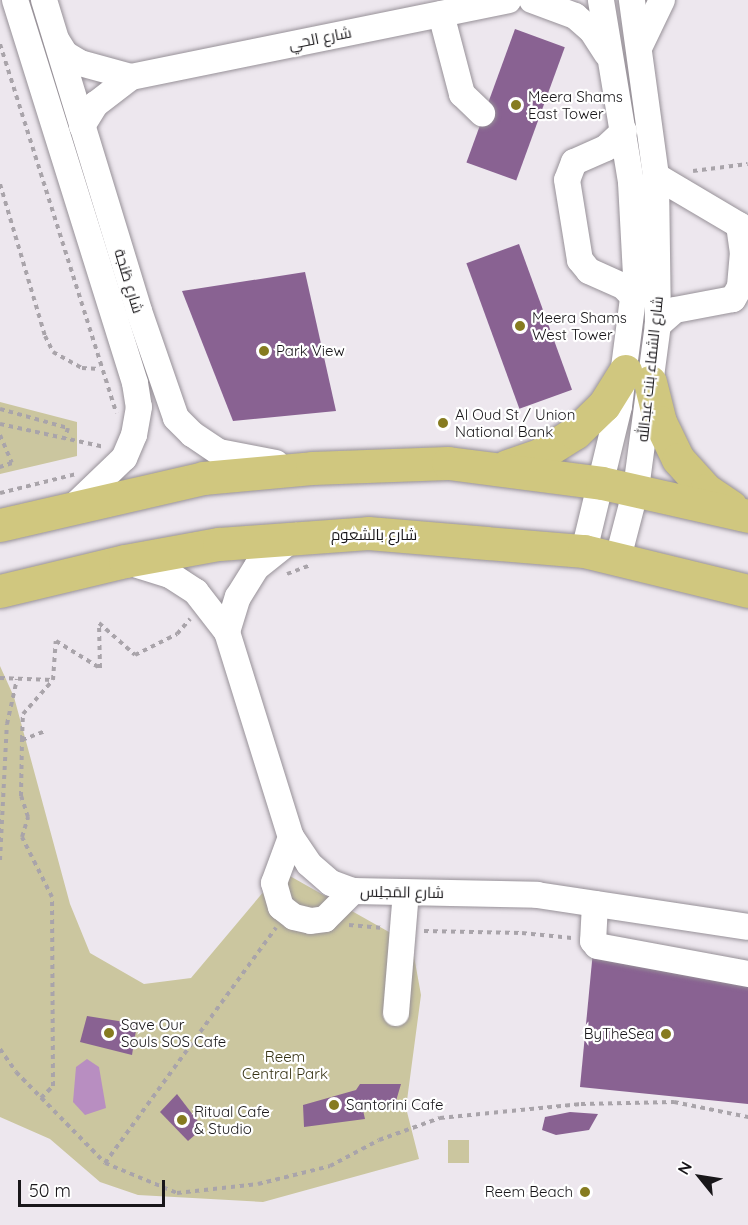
<!DOCTYPE html>
<html>
<head>
<meta charset="utf-8">
<style>
  body { margin:0 }
  #map { position:relative; width:748px; height:1225px; overflow:hidden; background:#ede7ee; font-family:Quicksand,Cairo,sans-serif }
  div>[style] { position:absolute }
  [style*='--x'] { left:calc(var(--x)*1px); top:calc(var(--y)*1px); width:calc(var(--w)*1px); rotate:calc(var(--a)*1deg) }
  .green>* { inset:0; background:#cbc69f; transform-origin:0 0 }
  .water>* { inset:0; background:#b88ec1 }
  .building>* { inset:0; background:#896292; transform-origin:0 0 }
  .path>* { height:4px; margin-top:-2px; transform-origin:0; background:repeating-linear-gradient(90deg,#a9a4aa 0 4.5px,transparent 0 9px) }
  .roads { filter:drop-shadow(0 0 2px #979198) drop-shadow(0 0 2px #979198) }
  .minor>* { height:26px; margin:-13px; padding:0 13px; transform-origin:13px; border-radius:13px; background:#fff }
  .major>* { height:33px; margin:-16.5px; padding:0 16.5px; transform-origin:16.5px; border-radius:16.5px; background:#d0c77f }
  .dots>* { width:16px; height:16px; translate:-50% -50%; box-sizing:border-box; border:3px solid #fff; border-radius:50% }
  span { translate:-50% -50%; white-space:nowrap; text-align:center; line-height:1.15; -webkit-text-stroke:4.5px #fff; paint-order:stroke }
  .street-label { font-size:15px; color:#181619 }
  .poi-label { font-size:15px; color:#181619 }
  .left { translate:0 -50%; text-align:left }
  .right { translate:-100% -50%; text-align:right }
  .park-label { font-size:15px; color:#363214 }
  .north { position:absolute; left:670px; top:1147px; width:60px; height:60px; -webkit-text-stroke:4px #fff; paint-order:stroke; rotate:300deg; font-size:16px; font-weight:700; line-height:24px; text-align:center; color:#181619 }
  .north::after { content:''; display:block; margin:auto; width:21px; height:27px; background:#181619; clip-path:polygon(50% 0,100% 100%,50% 72%,0 100%) }
  .scale { position:absolute; left:18px; top:1180px; width:147px; height:27px; box-sizing:border-box; border:3px solid #181619; border-top:0; padding-left:8px; font-size:18px; line-height:21px; white-space:nowrap; color:#181619; -webkit-text-stroke:4px #fff; paint-order:stroke }
</style>
</head>
<body>
<div id="map">
  <div class="green">
    <i style="clip-path:polygon(0 402px,77px 422px,77px 456px,0 474px)"></i>
    <i style="clip-path:polygon(0 666px,14px 697px,70px 904px,90px 953px,144px 984px,191px 978px,281px 871px,412px 945px,421px 995px,406px 1108px,419px 1159px,263px 1202px,138px 1195px,100px 1182px,50px 1139px,0 1117px)"></i>
    <i style="left:448px;top:1140px;width:21px;height:23px"></i>
  </div>
  <div class="water">
    <i style="clip-path:polygon(87px 1059px,99px 1067px,106px 1108px,85px 1115px,73px 1102px,76px 1067px)"></i>
  </div>
  <div class="building">
    <i style="left:515px;top:29px;width:53px;height:142px;rotate:20deg"></i>
    <i style="left:519px;top:244px;width:155px;height:56px;rotate:70deg"></i>
    <i style="clip-path:polygon(305px 272px,336px 411px,233px 421px,182px 291px)"></i>
    <i style="clip-path:polygon(593px 951px,748px 981px,748px 1104px,580px 1087px)"></i>
    <i style="clip-path:polygon(87px 1016px,137px 1024px,132px 1055px,80px 1042px)"></i>
    <i style="clip-path:polygon(360px 1084px,401px 1084px,396px 1101px,362px 1106px,365px 1119px,304px 1127px,303px 1105px,356px 1090px)"></i>
    <i style="clip-path:polygon(177px 1094px,203px 1128px,188px 1141px,160px 1112px)"></i>
    <i style="clip-path:polygon(570px 1112px,598px 1114px,589px 1130px,556px 1135px,542px 1130px,545px 1117px)"></i>
  </div>
  <div class="path">
    <i style="--x:0;--y:44;--w:387;--a:72.5"></i>
    <i style="--x:693;--y:171;--w:55;--a:-7.3"></i>
    <i style="--x:0;--y:184;--w:159;--a:73.5"></i>
    <i style="--x:45;--y:336;--w:18;--a:63"></i>
    <i style="--x:53;--y:352;--w:33;--a:29"></i>
    <i style="--x:82;--y:368;--w:18;--a:3"></i>
    <i style="--x:0;--y:409;--w:71;--a:15.6"></i>
    <i style="--x:68;--y:428;--w:10;--a:107"></i>
    <i style="--x:0;--y:424;--w:107;--a:12.4"></i>
    <i style="--x:0;--y:435;--w:30;--a:67"></i>
    <i style="--x:12;--y:463;--w:13;--a:162"></i>
    <i style="--x:0;--y:493;--w:78;--a:-14"></i>
    <i style="--x:287;--y:574;--w:25;--a:-21"></i>
    <i style="--x:0;--y:678;--w:53;--a:2.2"></i>
    <i style="--x:53;--y:680;--w:39;--a:-86"></i>
    <i style="--x:56;--y:641;--w:52;--a:31.5"></i>
    <i style="--x:100;--y:668;--w:45;--a:-91.3"></i>
    <i style="--x:99;--y:623;--w:48;--a:41.6"></i>
    <i style="--x:135;--y:655;--w:47;--a:-26.6"></i>
    <i style="--x:177;--y:634;--w:20;--a:-49"></i>
    <i style="--x:22;--y:740;--w:26;--a:-21"></i>
    <i style="--x:0;--y:860;--w:136;--a:-87.1"></i>
    <i style="--x:7;--y:724;--w:46;--a:-77.5"></i>
    <i style="--x:349;--y:925;--w:34;--a:5"></i>
    <i style="--x:424;--y:931;--w:98;--a:1.2"></i>
    <i style="--x:522;--y:933;--w:50;--a:5.7"></i>
    <i style="--x:0;--y:1049;--w:28;--a:55"></i>
    <i style="--x:16;--y:1072;--w:127;--a:45.6"></i>
    <i style="--x:105;--y:1163;--w:78;--a:22.6"></i>
    <i style="--x:177;--y:1193;--w:81;--a:-6.3"></i>
    <i style="--x:258;--y:1184;--w:74;--a:-14"></i>
    <i style="--x:330;--y:1166;--w:55;--a:-28"></i>
    <i style="--x:379;--y:1140;--w:65;--a:-19.8"></i>
    <i style="--x:440;--y:1118;--w:142;--a:-5.7"></i>
    <i style="--x:581;--y:1104;--w:93;--a:-1.2"></i>
    <i style="--x:674;--y:1102;--w:76;--a:11.5"></i>
    <i style="--x:41;--y:1098;--w:17;--a:-45"></i>
    <i style="--x:53;--y:1086;--w:189;--a:-90.3"></i>
    <i style="--x:52;--y:897;--w:67;--a:-116.6"></i>
    <i style="--x:22;--y:837;--w:21;--a:-73"></i>
    <i style="--x:28;--y:817;--w:22;--a:-108"></i>
    <i style="--x:21;--y:796;--w:56;--a:-89"></i>
    <i style="--x:22;--y:740;--w:26;--a:-88"></i>
    <i style="--x:23;--y:714;--w:45;--a:-48.6"></i>
    <i style="--x:105;--y:1163;--w:291;--a:-54"></i>
  </div>
  <div class="roads">
    <div class="minor">
      <i style="--x:15;--y:0;--w:401;--a:72.6"></i>
      <i style="--x:135;--y:383;--w:24;--a:81"></i>
      <i style="--x:139;--y:407;--w:28;--a:100"></i>
      <i style="--x:134;--y:435;--w:25;--a:113"></i>
      <i style="--x:124;--y:458;--w:71;--a:136.1"></i>
      <i style="--x:44;--y:0;--w:325;--a:73"></i>
      <i style="--x:139;--y:311;--w:113;--a:70.9"></i>
      <i style="--x:176;--y:418;--w:23;--a:45"></i>
      <i style="--x:192;--y:434;--w:32;--a:34"></i>
      <i style="--x:219;--y:452;--w:58;--a:10.9"></i>
      <i style="--x:532;--y:0;--w:46;--a:20.4"></i>
      <i style="--x:575;--y:16;--w:23;--a:41"></i>
      <i style="--x:592;--y:31;--w:27;--a:57"></i>
      <i style="--x:441;--y:14;--w:83;--a:75.3"></i>
      <i style="--x:462;--y:94;--w:28;--a:44"></i>
      <i style="--x:57;--y:41;--w:15;--a:58"></i>
      <i style="--x:65;--y:54;--w:17;--a:31"></i>
      <i style="--x:80;--y:63;--w:53;--a:15.4"></i>
      <i style="--x:639;--y:48;--w:53;--a:-64.4"></i>
      <i style="--x:82;--y:126;--w:26;--a:-58"></i>
      <i style="--x:96;--y:104;--w:44;--a:-37.6"></i>
      <i style="--x:131;--y:77;--w:385;--a:-11.5"></i>
      <i style="--x:624;--y:131;--w:25;--a:137"></i>
      <i style="--x:606;--y:148;--w:35;--a:156"></i>
      <i style="--x:574;--y:162;--w:19;--a:111"></i>
      <i style="--x:567;--y:180;--w:81;--a:80.8"></i>
      <i style="--x:580;--y:260;--w:14;--a:51"></i>
      <i style="--x:589;--y:271;--w:37;--a:24"></i>
      <i style="--x:623;--y:286;--w:16;--a:47"></i>
      <i style="--x:656;--y:176;--w:96;--a:30.6"></i>
      <i style="--x:739;--y:225;--w:27;--a:82"></i>
      <i style="--x:743;--y:252;--w:35;--a:95"></i>
      <i style="--x:740;--y:287;--w:14;--a:120"></i>
      <i style="--x:733;--y:299;--w:59;--a:169.3"></i>
      <i style="--x:675;--y:310;--w:23;--a:139"></i>
      <i style="--x:584;--y:551;--w:149;--a:-76.4"></i>
      <i style="--x:619;--y:406;--w:132;--a:-82.6"></i>
      <i style="--x:636;--y:275;--w:93;--a:-93.1"></i>
      <i style="--x:631;--y:182;--w:184;--a:-99.4"></i>
      <i style="--x:618;--y:558;--w:71;--a:-75.4"></i>
      <i style="--x:636;--y:489;--w:165;--a:-82.4"></i>
      <i style="--x:658;--y:325;--w:149;--a:-90.8"></i>
      <i style="--x:656;--y:176;--w:178;--a:-97.8"></i>
      <i style="--x:125;--y:561;--w:47;--a:17.3"></i>
      <i style="--x:170;--y:575;--w:31;--a:33"></i>
      <i style="--x:196;--y:592;--w:51;--a:52.2"></i>
      <i style="--x:227;--y:632;--w:215;--a:72.7"></i>
      <i style="--x:291;--y:837;--w:32;--a:56"></i>
      <i style="--x:309;--y:864;--w:29;--a:41"></i>
      <i style="--x:331;--y:883;--w:23;--a:20"></i>
      <i style="--x:353;--y:891;--w:184;--a:1.2"></i>
      <i style="--x:537;--y:895;--w:213;--a:8.6"></i>
      <i style="--x:227;--y:632;--w:37;--a:-73"></i>
      <i style="--x:238;--y:597;--w:36;--a:-58"></i>
      <i style="--x:257;--y:567;--w:50;--a:-38.5"></i>
      <i style="--x:291;--y:837;--w:49;--a:110.3"></i>
      <i style="--x:274;--y:883;--w:25;--a:74"></i>
      <i style="--x:281;--y:907;--w:16;--a:38"></i>
      <i style="--x:294;--y:917;--w:17;--a:13"></i>
      <i style="--x:311;--y:921;--w:14;--a:-8"></i>
      <i style="--x:325;--y:919;--w:40;--a:-45"></i>
      <i style="--x:595;--y:904;--w:37;--a:93"></i>
      <i style="--x:593;--y:941;--w:6;--a:51"></i>
      <i style="--x:597;--y:946;--w:154;--a:10.5"></i>
      <i style="--x:396;--y:1013;--w:121;--a:-85.3"></i>
    </div>
    <div class="major">
      <i style="--x:650;--y:382;--w:41;--a:76"></i>
      <i style="--x:660;--y:422;--w:41;--a:64.1"></i>
      <i style="--x:678;--y:459;--w:42;--a:47.9"></i>
      <i style="--x:706;--y:490;--w:30;--a:34"></i>
      <i style="--x:507;--y:466;--w:36;--a:-19"></i>
      <i style="--x:541;--y:454;--w:40;--a:-32"></i>
      <i style="--x:575;--y:433;--w:40;--a:-44"></i>
      <i style="--x:604;--y:405;--w:40;--a:-58"></i>
      <i style="--x:0;--y:525;--w:208;--a:-13"></i>
      <i style="--x:203;--y:478;--w:109;--a:-5.2"></i>
      <i style="--x:312;--y:468;--w:136;--a:-2.1"></i>
      <i style="--x:448;--y:463;--w:155;--a:7.4"></i>
      <i style="--x:602;--y:483;--w:150;--a:12.7"></i>
      <i style="--x:0;--y:591;--w:129;--a:-13.5"></i>
      <i style="--x:125;--y:561;--w:96;--a:-10.3"></i>
      <i style="--x:219;--y:544;--w:149;--a:-4.2"></i>
      <i style="--x:368;--y:533;--w:217;--a:4.8"></i>
      <i style="--x:584;--y:551;--w:169;--a:13.7"></i>
    </div>
  </div>
  <div class="dots">
    <i style="left:516px;top:105px;background:#867b20"></i>
    <i style="left:520px;top:326px;background:#867b20"></i>
    <i style="left:264px;top:351px;background:#867b20"></i>
    <i style="left:443px;top:423px;background:#867b20"></i>
    <i style="left:109px;top:1033px;background:#867b20"></i>
    <i style="left:666px;top:1034px;background:#867b20"></i>
    <i style="left:334px;top:1105px;background:#867b20"></i>
    <i style="left:182px;top:1120px;background:#867b20"></i>
    <i style="left:585px;top:1192px;background:#867b20"></i>
  </div>
  <div class="street-label">
    <span style="left:320px;top:38px;rotate:-11deg">شارع الحي</span>
    <span style="left:129px;top:281px;rotate:73deg">شارع طَنجة</span>
    <span style="left:650px;top:369px;rotate:-84deg">شارع الشفاء بنت عبدالله</span>
    <span style="left:374px;top:535px">شارع بالشعوم</span>
    <span style="left:402px;top:892px;rotate:1deg">شارع المَجلِس</span>
  </div>
  <div class="poi-label">
    <span class="left" style="left:528px;top:105px">Meera Shams<br>East Tower</span>
    <span class="left" style="left:532px;top:326px">Meera Shams<br>West Tower</span>
    <span class="left" style="left:276px;top:351px">Park View</span>
    <span class="left" style="left:455px;top:423px">Al Oud St / Union<br>National Bank</span>
    <span class="left" style="left:121px;top:1033px">Save Our<br>Souls SOS Cafe</span>
    <span class="right" style="left:654px;top:1034px">ByTheSea</span>
    <span class="left" style="left:346px;top:1105px">Santorini Cafe</span>
    <span class="left" style="left:194px;top:1120px">Ritual Cafe<br>&amp; Studio</span>
    <span class="right" style="left:573px;top:1192px">Reem Beach</span>
  </div>
  <div class="park-label">
    <span style="left:285px;top:1065px">Reem<br>Central Park</span>
  </div>
  <div class="north">N</div>
  <div class="scale">50 m</div>
</div>
</body>
</html>
